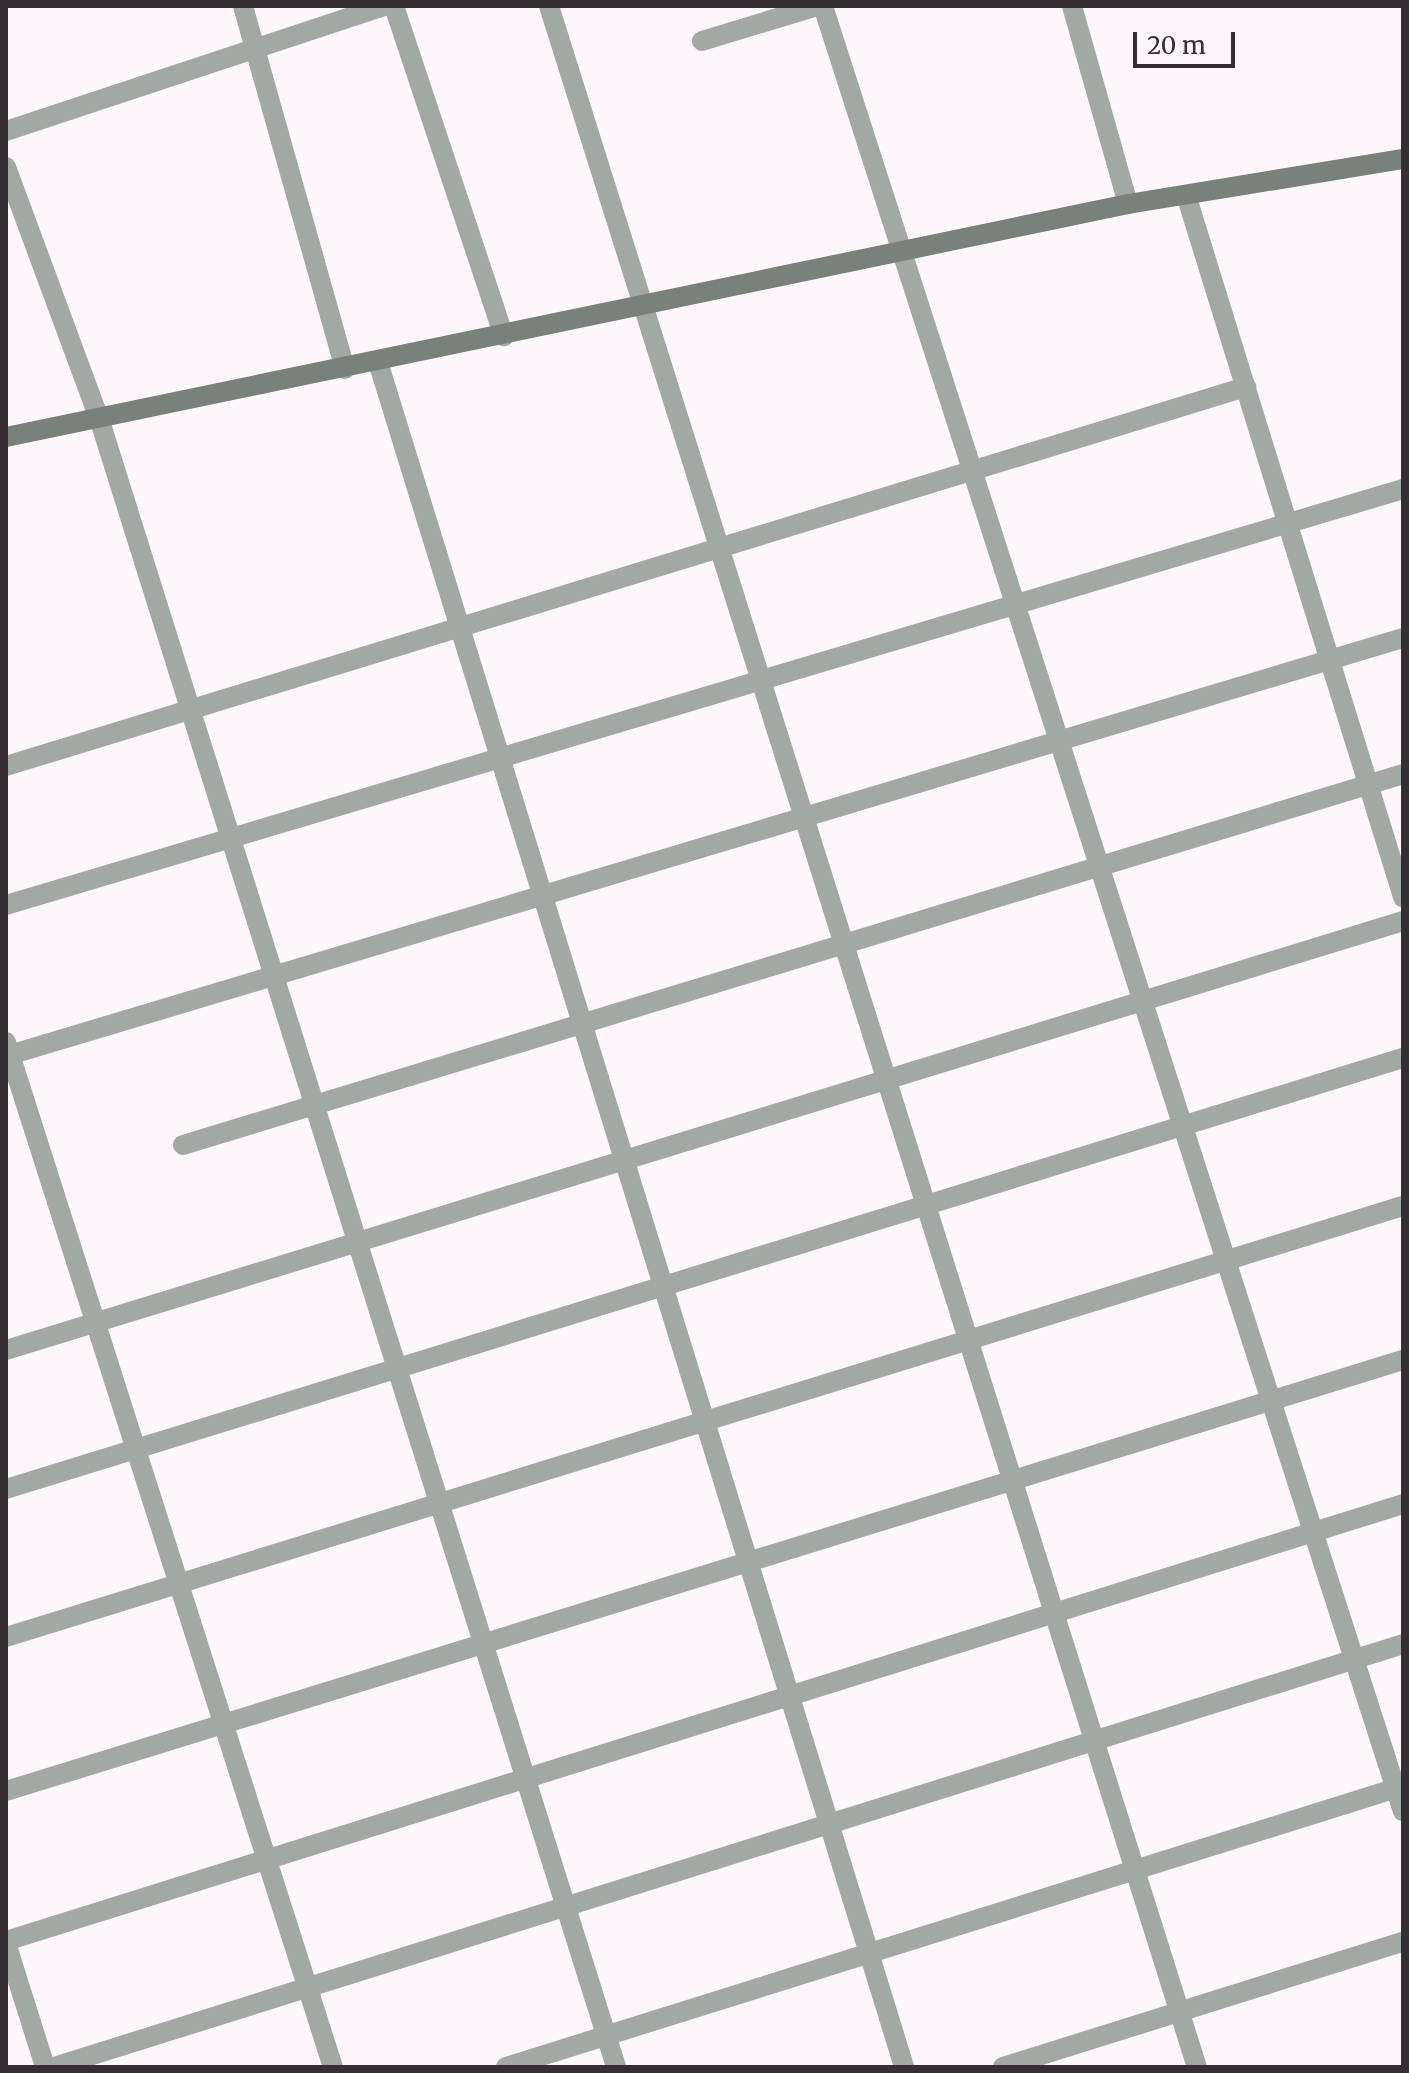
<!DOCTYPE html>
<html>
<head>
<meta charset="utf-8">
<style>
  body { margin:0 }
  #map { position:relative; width:1409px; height:2073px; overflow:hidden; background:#fdf7fc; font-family:Merriweather,serif }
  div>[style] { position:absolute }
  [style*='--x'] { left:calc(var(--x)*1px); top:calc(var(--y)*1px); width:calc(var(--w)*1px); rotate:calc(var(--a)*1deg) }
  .minor>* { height:20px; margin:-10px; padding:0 10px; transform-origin:10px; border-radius:10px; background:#a2a8a3 }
  .tertiary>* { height:20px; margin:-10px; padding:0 10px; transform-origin:10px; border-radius:10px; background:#a2a8a3 }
  .secondary>* { height:20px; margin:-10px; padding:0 10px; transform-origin:10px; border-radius:10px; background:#78817a }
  span { translate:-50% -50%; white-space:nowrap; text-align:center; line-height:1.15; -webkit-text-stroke:8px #fdf7fc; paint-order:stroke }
  .frame { position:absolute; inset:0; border:8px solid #352f34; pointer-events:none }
  .scale { position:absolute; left:1133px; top:32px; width:102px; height:36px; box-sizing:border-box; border:4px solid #352f34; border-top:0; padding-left:10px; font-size:24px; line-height:28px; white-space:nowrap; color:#352f34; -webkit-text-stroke:6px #fdf7fc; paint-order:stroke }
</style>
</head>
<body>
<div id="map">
  <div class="minor">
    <i style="--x:394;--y:6;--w:348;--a:71.6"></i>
    <i style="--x:549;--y:6;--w:2160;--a:72.55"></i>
    <i style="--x:823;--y:6;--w:1896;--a:72.19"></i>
    <i style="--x:1072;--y:6;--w:206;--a:74.2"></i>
    <i style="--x:702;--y:41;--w:120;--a:-16.9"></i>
    <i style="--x:6;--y:131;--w:399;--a:-18.3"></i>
    <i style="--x:6;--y:167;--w:268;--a:69.7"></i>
    <i style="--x:99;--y:418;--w:1728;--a:72.59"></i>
    <i style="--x:6;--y:766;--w:1297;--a:-17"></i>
    <i style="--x:6;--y:905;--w:1458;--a:-16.58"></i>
    <i style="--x:6;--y:1042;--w:1076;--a:72.31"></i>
    <i style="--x:6;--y:1056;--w:1458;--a:-16.66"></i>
    <i style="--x:183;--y:1145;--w:1275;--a:-16.91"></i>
    <i style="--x:6;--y:1350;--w:1461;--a:-17.07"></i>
    <i style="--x:6;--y:1489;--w:1462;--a:-17.15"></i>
    <i style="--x:6;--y:1637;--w:1462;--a:-17.15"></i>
    <i style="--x:6;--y:1791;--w:1462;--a:-17.15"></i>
    <i style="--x:6;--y:1941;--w:1464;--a:-17.37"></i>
    <i style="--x:6;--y:1943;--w:130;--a:72.5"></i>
    <i style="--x:54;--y:2067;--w:1414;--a:-17.41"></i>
    <i style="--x:506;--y:2067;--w:940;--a:-17.39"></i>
    <i style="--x:1003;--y:2067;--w:419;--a:-17.4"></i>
  </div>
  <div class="tertiary">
    <i style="--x:243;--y:6;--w:377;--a:74.3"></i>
    <i style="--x:1187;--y:198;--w:732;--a:72.83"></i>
    <i style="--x:378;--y:362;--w:1784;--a:72.85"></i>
  </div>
  <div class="secondary">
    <i style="--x:6;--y:437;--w:1146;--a:-11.73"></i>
    <i style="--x:1128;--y:204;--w:279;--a:-9.3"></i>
  </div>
  <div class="frame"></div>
  <div class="scale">20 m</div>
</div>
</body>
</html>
